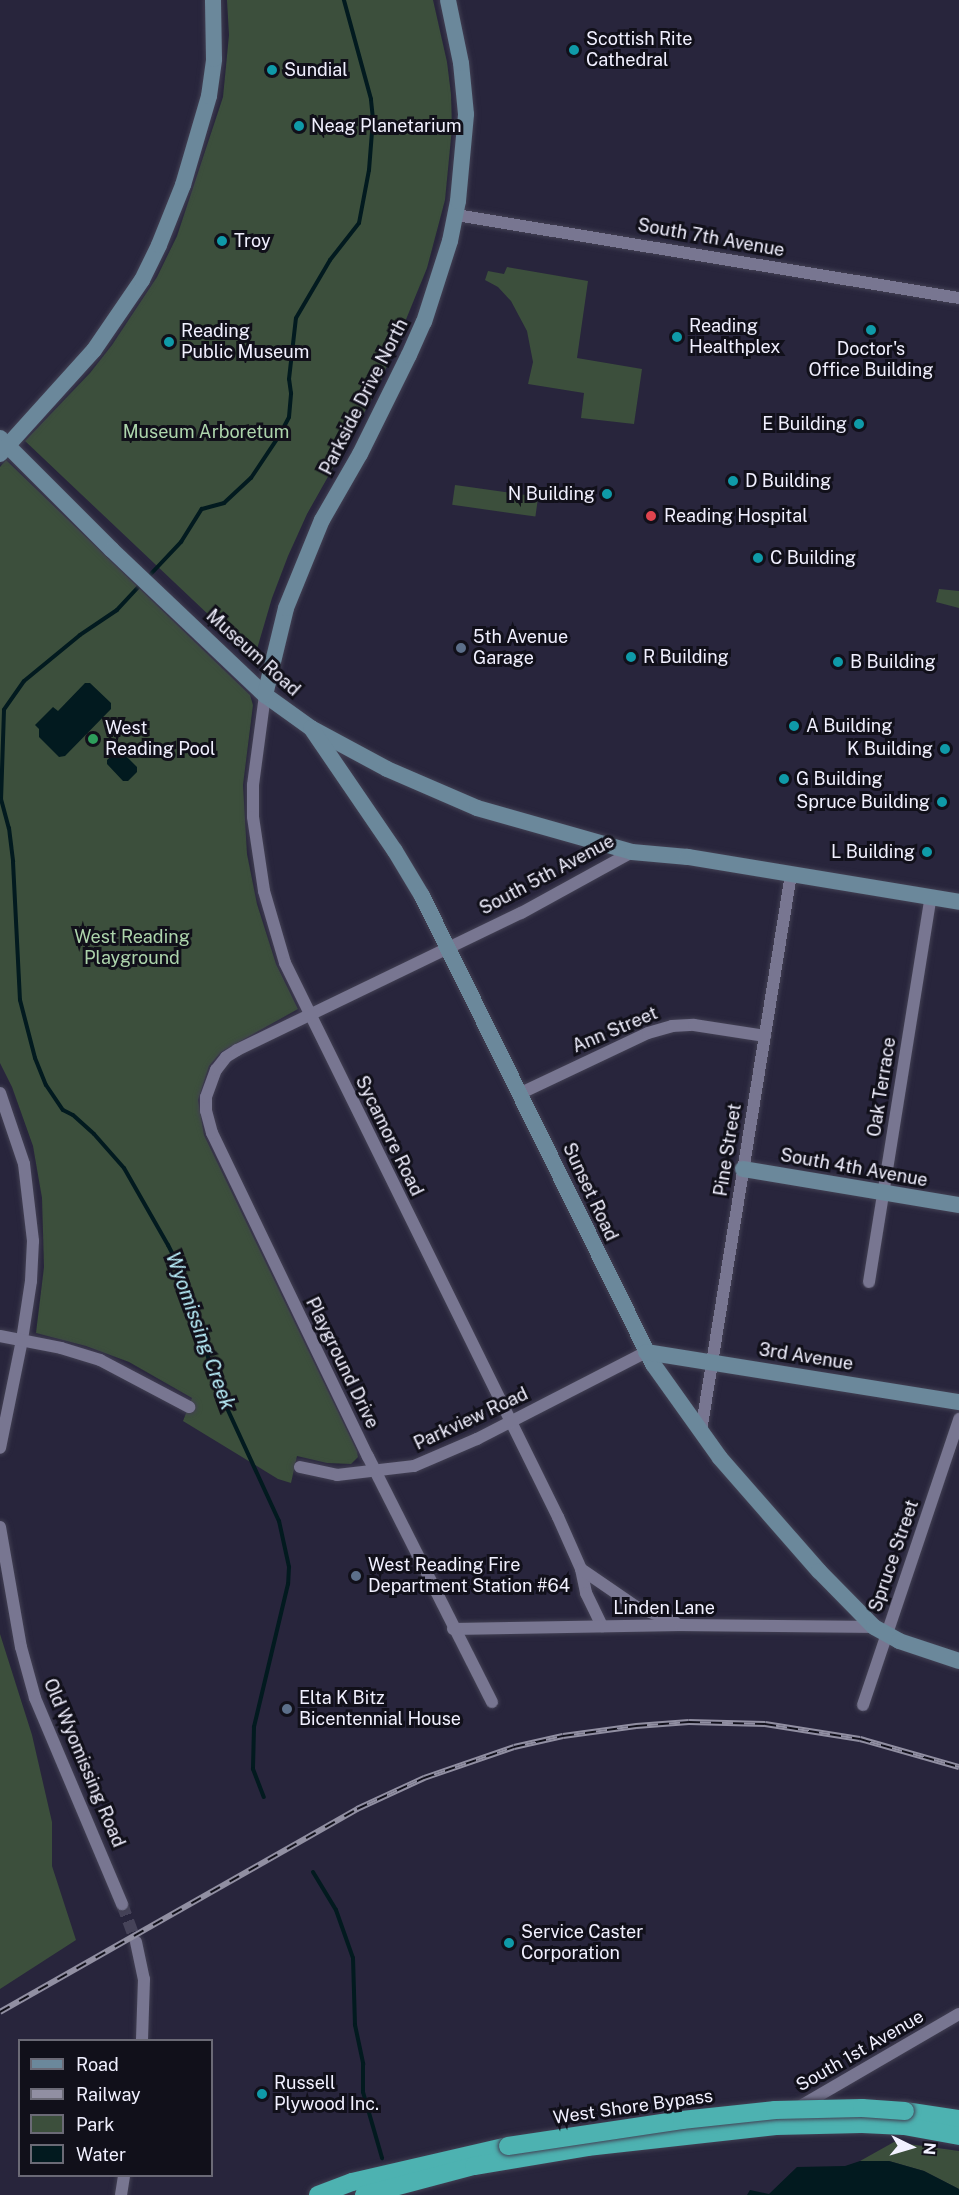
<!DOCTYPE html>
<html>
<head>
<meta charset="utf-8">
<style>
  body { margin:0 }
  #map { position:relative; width:959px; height:2195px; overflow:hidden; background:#28253c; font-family:"Public Sans",sans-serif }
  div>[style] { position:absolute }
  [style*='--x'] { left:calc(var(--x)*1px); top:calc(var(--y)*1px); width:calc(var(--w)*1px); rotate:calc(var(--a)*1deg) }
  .green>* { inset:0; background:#3c4f3c; transform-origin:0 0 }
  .water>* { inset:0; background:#021a1f }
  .stream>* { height:4px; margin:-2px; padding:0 2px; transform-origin:2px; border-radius:2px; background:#021a1f }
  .street-tunnel>* { height:12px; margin-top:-6px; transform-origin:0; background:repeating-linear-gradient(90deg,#464359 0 12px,transparent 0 18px) }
  .roads { filter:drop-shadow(0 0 2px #424053) drop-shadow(0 0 2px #424053) }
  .street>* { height:12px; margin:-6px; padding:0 6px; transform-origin:6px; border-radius:6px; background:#787691 }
  .secondary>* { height:16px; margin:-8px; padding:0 8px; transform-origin:8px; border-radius:8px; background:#6b889b }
  .highway>* { height:18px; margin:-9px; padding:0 9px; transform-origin:9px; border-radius:9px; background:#4db2b1 }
  .rail>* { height:6px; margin-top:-3px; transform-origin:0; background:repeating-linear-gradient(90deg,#11101a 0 11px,#918fa2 0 22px); box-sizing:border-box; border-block:2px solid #918fa2 }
  .bridges { filter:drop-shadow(0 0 2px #424053) drop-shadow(0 0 2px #424053) }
  .highway-bridge>* { height:18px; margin:-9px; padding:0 9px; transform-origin:9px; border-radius:9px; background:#4db2b1 }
  .dots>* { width:16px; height:16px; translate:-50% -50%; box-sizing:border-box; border:3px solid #11101a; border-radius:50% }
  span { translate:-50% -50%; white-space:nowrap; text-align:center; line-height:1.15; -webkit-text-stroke:6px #11101a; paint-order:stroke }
  .poi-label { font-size:18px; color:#f1f0ff }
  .left { translate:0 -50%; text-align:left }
  .right { translate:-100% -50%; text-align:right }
  .street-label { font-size:18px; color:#f1f0ff }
  .park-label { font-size:18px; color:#add5ac }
  .water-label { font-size:20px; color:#b9effb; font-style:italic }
  .legend { position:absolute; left:18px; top:2039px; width:195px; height:138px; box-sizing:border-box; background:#11101a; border:2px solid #6b6a76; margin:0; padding:8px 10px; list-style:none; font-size:18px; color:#f1f0ff }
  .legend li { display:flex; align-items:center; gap:12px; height:30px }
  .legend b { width:30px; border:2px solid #6b6a76 }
  .north { position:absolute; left:881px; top:2117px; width:60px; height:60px; -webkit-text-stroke:4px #11101a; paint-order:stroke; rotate:95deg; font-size:16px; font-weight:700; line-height:24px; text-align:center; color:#f1f0ff }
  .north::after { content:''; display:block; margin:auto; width:21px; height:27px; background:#f1f0ff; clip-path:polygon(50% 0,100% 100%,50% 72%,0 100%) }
</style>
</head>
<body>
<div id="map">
  <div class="green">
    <i style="clip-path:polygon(227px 0,433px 0,447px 62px,451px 94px,452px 128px,445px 200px,427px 268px,378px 388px,307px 514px,288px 556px,272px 598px,257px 649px,249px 653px,25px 441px,90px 373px,112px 345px,157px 277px,177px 236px,223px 97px,229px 35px)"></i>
    <i style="clip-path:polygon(507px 267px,588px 281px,577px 358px,642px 369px,634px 424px,581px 418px,584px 393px,528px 384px,533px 362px,527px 331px,511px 301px,498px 287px,485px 280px,488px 271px,504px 274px)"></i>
    <i style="clip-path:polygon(6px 460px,250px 695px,253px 705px,243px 785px,247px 854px,257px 904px,276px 964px,298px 1009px,221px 1052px,209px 1066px,198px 1100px,204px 1135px,357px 1451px,358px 1457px,351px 1464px,327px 1463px,297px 1456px,291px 1483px,278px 1479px,183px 1421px,192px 1398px,129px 1362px,86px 1346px,36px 1333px,44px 1267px,42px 1198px,33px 1146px,12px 1087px,0 1063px,0 467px)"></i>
    <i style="left:455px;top:485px;width:84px;height:20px;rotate:8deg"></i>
    <i style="clip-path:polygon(939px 589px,959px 591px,959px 608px,936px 602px)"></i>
    <i style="clip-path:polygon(0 1634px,32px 1735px,52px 1822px,52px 1866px,76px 1940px,0 1989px)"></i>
    <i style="clip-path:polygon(894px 2142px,959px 2151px,959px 2189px,924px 2171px,889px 2161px,860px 2161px)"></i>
  </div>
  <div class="water">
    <i style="clip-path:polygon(85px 683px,90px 683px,111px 703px,111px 709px,65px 756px,59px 757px,39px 737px,39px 729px,35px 725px,53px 707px,58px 711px)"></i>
    <i style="clip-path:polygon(117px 751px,119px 753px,121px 751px,137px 767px,137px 772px,128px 781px,123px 781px,107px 764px,107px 760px)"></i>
    <i style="clip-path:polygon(860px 2161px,889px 2161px,924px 2171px,959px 2189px,959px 2195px,747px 2195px,750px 2190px,769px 2194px,797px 2167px,845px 2166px)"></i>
  </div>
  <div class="stream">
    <i style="--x:147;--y:578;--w:50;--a:-46.6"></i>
    <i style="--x:181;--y:542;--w:39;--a:-58"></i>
    <i style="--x:202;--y:509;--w:23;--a:-15"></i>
    <i style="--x:224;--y:503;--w:37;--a:-43"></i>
    <i style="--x:251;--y:478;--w:50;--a:-56.3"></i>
    <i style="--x:279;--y:436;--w:21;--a:-62"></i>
    <i style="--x:289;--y:417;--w:24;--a:-85"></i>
    <i style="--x:291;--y:393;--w:14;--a:-98"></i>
    <i style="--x:289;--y:379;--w:61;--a:-83.5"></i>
    <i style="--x:296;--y:318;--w:67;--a:-59.6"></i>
    <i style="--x:330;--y:260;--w:47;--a:-51.9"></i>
    <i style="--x:359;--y:223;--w:54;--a:-79.3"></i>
    <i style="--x:369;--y:170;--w:51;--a:-85.5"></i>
    <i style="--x:373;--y:119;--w:20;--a:-96"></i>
    <i style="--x:371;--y:99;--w:103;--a:-105.3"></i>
    <i style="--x:142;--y:583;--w:37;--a:133"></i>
    <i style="--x:117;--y:610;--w:45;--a:146"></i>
    <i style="--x:80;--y:635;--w:72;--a:140.6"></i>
    <i style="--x:24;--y:681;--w:35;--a:125"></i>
    <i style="--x:4;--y:710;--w:89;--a:91.9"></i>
    <i style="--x:1;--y:799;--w:30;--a:75"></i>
    <i style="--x:9;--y:828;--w:34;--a:83"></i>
    <i style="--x:13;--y:862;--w:138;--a:87.1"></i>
    <i style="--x:20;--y:1000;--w:60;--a:75.5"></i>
    <i style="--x:35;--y:1058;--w:29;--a:68"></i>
    <i style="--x:46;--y:1085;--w:30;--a:56"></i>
    <i style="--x:63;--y:1110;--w:11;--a:27"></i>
    <i style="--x:73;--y:1115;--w:28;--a:42"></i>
    <i style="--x:94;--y:1134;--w:45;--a:48.6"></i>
    <i style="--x:124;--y:1168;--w:89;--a:60.3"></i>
    <i style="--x:168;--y:1245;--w:22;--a:63"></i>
    <i style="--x:178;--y:1265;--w:27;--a:77"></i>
    <i style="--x:184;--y:1291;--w:26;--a:62"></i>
    <i style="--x:196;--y:1314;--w:71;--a:74.4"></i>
    <i style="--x:215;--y:1382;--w:153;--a:65.3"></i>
    <i style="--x:279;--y:1521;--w:47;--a:77.7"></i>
    <i style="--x:289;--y:1567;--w:17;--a:93"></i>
    <i style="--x:288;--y:1584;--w:147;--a:103.4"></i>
    <i style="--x:254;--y:1727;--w:42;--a:91.4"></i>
    <i style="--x:253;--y:1769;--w:30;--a:69"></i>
    <i style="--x:313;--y:1872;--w:44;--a:58.8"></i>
    <i style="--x:336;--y:1910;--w:51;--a:70.5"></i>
    <i style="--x:353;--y:1958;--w:67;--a:88.3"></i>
    <i style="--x:355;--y:2025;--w:40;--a:78"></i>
    <i style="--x:363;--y:2064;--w:28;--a:90"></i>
    <i style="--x:363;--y:2092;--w:69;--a:73.9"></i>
  </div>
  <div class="street-tunnel">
    <i style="--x:122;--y:1904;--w:40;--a:69.8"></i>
  </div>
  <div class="roads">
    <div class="street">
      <i style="--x:456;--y:215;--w:510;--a:9.37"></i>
      <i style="--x:265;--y:695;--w:91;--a:97.6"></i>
      <i style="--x:253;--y:785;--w:32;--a:90"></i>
      <i style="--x:253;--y:817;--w:75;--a:81.5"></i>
      <i style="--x:264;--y:891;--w:75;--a:73.7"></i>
      <i style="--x:285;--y:963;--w:618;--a:63.77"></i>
      <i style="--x:558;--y:1517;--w:57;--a:66.1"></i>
      <i style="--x:581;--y:1569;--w:25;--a:78"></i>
      <i style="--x:586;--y:1593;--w:37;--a:64"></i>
      <i style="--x:0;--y:1093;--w:75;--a:71.3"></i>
      <i style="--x:24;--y:1164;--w:78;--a:83.3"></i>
      <i style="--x:33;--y:1241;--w:40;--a:92.9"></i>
      <i style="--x:31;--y:1281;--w:60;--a:98.7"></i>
      <i style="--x:22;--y:1340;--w:110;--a:101.5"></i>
      <i style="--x:521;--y:1093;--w:140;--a:-25.3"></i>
      <i style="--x:648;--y:1033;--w:25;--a:-16"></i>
      <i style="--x:672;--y:1026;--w:22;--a:-3"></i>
      <i style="--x:694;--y:1025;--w:72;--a:8.8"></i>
      <i style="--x:869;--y:1282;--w:390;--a:-80.9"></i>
      <i style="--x:0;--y:1336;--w:62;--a:11.1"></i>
      <i style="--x:61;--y:1348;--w:41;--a:17.1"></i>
      <i style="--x:100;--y:1360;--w:101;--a:27.8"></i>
      <i style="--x:701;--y:1431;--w:564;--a:-80.82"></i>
      <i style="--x:300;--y:1467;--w:38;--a:12"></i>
      <i style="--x:337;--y:1475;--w:78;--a:-6.7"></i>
      <i style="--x:414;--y:1466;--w:69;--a:-23.2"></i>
      <i style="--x:477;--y:1439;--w:190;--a:-27.2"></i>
      <i style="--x:0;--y:1527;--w:122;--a:80.1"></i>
      <i style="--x:21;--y:1647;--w:53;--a:74.6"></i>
      <i style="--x:35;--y:1698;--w:224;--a:67.1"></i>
      <i style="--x:581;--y:1569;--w:65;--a:34.4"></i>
      <i style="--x:635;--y:1606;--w:43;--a:21.8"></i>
      <i style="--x:453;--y:1629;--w:229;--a:-1"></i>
      <i style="--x:682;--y:1625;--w:192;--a:0.6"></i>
      <i style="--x:492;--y:1702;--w:275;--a:-116.8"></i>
      <i style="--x:368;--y:1457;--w:360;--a:-115.7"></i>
      <i style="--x:212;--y:1133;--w:23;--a:-105"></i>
      <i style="--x:206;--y:1111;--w:14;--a:-90"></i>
      <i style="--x:206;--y:1097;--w:29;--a:-70"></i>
      <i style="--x:216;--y:1070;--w:16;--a:-52"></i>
      <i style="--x:226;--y:1057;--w:13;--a:-32"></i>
      <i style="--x:237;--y:1050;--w:315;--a:-25.8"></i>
      <i style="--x:521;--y:913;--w:127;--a:-28.8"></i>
      <i style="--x:863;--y:1705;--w:302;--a:-71.4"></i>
      <i style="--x:136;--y:1942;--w:38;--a:78"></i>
      <i style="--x:144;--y:1979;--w:61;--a:91.9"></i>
      <i style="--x:799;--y:2107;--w:185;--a:-30.2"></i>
      <i style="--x:121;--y:2195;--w:19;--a:-81"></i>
    </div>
    <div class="secondary">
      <i style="--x:0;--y:438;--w:158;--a:45"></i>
      <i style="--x:112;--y:550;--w:211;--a:43.5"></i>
      <i style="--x:265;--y:695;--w:57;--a:35.7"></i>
      <i style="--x:311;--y:728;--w:86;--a:28.3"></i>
      <i style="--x:387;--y:769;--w:98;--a:23.4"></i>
      <i style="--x:477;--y:808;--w:161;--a:15.8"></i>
      <i style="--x:632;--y:852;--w:56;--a:5.1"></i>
      <i style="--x:688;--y:857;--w:275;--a:9.4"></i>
      <i style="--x:0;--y:454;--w:140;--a:-47.9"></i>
      <i style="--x:94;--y:350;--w:85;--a:-55.6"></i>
      <i style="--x:142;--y:280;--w:39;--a:-64"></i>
      <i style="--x:159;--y:245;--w:65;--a:-68.2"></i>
      <i style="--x:183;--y:185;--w:93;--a:-73.7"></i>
      <i style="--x:209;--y:96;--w:37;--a:-82"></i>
      <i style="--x:214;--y:59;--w:59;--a:-91"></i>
      <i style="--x:265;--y:695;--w:89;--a:-76.4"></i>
      <i style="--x:286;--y:608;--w:95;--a:-67.8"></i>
      <i style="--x:322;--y:520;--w:76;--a:-60.1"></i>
      <i style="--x:360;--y:454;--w:110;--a:-63.7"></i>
      <i style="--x:409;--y:355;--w:36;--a:-66"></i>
      <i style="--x:424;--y:322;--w:85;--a:-72.2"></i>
      <i style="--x:450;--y:241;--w:41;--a:-78.7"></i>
      <i style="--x:458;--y:201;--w:87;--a:-84.7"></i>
      <i style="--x:466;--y:114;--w:51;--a:-95.6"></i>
      <i style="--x:461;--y:63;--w:64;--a:-101.7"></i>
      <i style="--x:311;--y:728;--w:149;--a:55.7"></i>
      <i style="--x:395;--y:851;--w:52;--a:59"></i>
      <i style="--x:422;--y:896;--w:522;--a:63.73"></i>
      <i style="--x:653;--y:1364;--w:115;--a:54.5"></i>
      <i style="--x:720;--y:1458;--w:150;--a:48.8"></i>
      <i style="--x:819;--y:1571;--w:78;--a:45.5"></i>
      <i style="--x:874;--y:1627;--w:29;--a:29"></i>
      <i style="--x:899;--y:1641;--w:63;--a:18.4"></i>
      <i style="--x:743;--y:1169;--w:219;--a:9.5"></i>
      <i style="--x:646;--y:1352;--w:317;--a:9.1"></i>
    </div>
    <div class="highway">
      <i style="--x:905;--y:2111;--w:55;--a:8.4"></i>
      <i style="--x:318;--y:2195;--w:36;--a:-21"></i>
      <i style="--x:352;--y:2182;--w:160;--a:-13"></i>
      <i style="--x:364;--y:2195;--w:114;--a:-14.8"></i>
      <i style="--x:474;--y:2166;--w:115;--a:-9.5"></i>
      <i style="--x:587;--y:2147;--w:190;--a:-6.3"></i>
      <i style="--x:776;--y:2126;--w:86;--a:-1.3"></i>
      <i style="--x:862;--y:2124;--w:42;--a:2.7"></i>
      <i style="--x:904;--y:2126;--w:56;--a:10.3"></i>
    </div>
  </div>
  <div class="rail">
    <i style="--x:0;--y:2012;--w:411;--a:-29.6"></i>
    <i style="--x:357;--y:1809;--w:74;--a:-24.8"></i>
    <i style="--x:424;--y:1778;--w:95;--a:-19"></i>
    <i style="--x:514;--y:1747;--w:50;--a:-12.7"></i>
    <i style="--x:563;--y:1736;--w:74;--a:-7.8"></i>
    <i style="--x:636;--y:1726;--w:53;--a:-4.3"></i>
    <i style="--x:689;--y:1722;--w:76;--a:1.5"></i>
    <i style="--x:765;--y:1724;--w:96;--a:9"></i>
    <i style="--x:860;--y:1739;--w:103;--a:15.8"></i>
  </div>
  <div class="bridges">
    <div class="highway-bridge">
      <i style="--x:508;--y:2146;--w:176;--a:-8.5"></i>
      <i style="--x:682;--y:2120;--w:94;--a:-6.1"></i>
      <i style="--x:775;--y:2110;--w:87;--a:-1.3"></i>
      <i style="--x:862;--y:2108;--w:43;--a:4"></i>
    </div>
  </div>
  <div class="dots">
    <i style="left:574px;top:50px;background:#0f9aa8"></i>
    <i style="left:272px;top:70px;background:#0f9aa8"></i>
    <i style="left:299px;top:126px;background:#0f9aa8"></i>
    <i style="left:222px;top:241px;background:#0f9aa8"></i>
    <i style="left:871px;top:330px;background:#0f9aa8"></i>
    <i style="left:677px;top:337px;background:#0f9aa8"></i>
    <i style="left:169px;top:342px;background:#0f9aa8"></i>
    <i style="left:859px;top:424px;background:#0f9aa8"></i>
    <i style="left:733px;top:481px;background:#0f9aa8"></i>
    <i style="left:607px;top:494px;background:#0f9aa8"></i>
    <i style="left:651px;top:516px;background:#e0444e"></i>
    <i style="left:758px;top:558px;background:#0f9aa8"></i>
    <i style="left:461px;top:648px;background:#5c6f8a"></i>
    <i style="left:631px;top:657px;background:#0f9aa8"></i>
    <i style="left:838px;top:662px;background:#0f9aa8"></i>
    <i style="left:794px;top:726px;background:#0f9aa8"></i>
    <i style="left:93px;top:739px;background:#2e9e5b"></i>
    <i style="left:945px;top:749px;background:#0f9aa8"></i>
    <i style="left:784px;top:779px;background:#0f9aa8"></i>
    <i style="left:942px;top:802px;background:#0f9aa8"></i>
    <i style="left:927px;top:852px;background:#0f9aa8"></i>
    <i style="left:356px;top:1576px;background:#5c6f8a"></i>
    <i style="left:287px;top:1709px;background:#5c6f8a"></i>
    <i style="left:509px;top:1943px;background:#0f9aa8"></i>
    <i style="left:262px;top:2094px;background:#0f9aa8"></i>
  </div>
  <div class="poi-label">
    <span class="left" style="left:586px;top:50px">Scottish Rite<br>Cathedral</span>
    <span class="left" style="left:284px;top:70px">Sundial</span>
    <span class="left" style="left:311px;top:126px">Neag Planetarium</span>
    <span class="left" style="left:234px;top:241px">Troy</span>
    <span class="left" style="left:689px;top:337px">Reading<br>Healthplex</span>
    <span class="left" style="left:181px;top:342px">Reading<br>Public Museum</span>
    <span style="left:871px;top:360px">Doctor's<br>Office Building</span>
    <span class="right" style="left:847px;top:424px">E Building</span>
    <span class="left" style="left:745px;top:481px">D Building</span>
    <span class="right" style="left:595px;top:494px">N Building</span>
    <span class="left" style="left:664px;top:516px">Reading Hospital</span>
    <span class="left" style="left:770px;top:558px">C Building</span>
    <span class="left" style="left:473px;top:648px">5th Avenue<br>Garage</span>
    <span class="left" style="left:643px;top:657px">R Building</span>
    <span class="left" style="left:850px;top:662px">B Building</span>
    <span class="left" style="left:806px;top:726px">A Building</span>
    <span class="left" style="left:105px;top:739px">West<br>Reading Pool</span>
    <span class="right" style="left:933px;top:749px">K Building</span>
    <span class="left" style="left:796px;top:779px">G Building</span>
    <span class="right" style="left:930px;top:802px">Spruce Building</span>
    <span class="right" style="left:915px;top:852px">L Building</span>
    <span class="left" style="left:368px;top:1576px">West Reading Fire<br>Department Station #64</span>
    <span class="left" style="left:299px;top:1709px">Elta K Bitz<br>Bicentennial House</span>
    <span class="left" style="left:521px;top:1943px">Service Caster<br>Corporation</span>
    <span class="left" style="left:274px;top:2094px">Russell<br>Plywood Inc.</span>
  </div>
  <div class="street-label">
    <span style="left:711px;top:238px;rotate:10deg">South 7th Avenue</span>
    <span style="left:364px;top:397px;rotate:-63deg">Parkside Drive North</span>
    <span style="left:253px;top:653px;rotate:42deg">Museum Road</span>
    <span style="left:547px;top:875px;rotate:-28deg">South 5th Avenue</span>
    <span style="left:615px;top:1030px;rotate:-23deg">Ann Street</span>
    <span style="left:882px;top:1087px;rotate:-81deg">Oak Terrace</span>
    <span style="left:389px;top:1136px;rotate:64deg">Sycamore Road</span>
    <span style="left:728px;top:1150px;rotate:-81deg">Pine Street</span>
    <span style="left:854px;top:1168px;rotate:10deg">South 4th Avenue</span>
    <span style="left:590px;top:1192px;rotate:65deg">Sunset Road</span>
    <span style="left:806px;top:1357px;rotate:9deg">3rd Avenue</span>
    <span style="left:342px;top:1363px;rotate:64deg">Playground Drive</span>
    <span style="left:471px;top:1419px;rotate:-25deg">Parkview Road</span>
    <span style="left:894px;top:1556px;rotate:-71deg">Spruce Street</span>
    <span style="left:664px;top:1608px">Linden Lane</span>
    <span style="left:84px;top:1763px;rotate:67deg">Old Wyomissing Road</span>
    <span style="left:860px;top:2051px;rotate:-30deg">South 1st Avenue</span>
    <span style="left:633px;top:2107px;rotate:-8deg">West Shore Bypass</span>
  </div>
  <div class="park-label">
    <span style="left:206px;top:432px">Museum Arboretum</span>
    <span style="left:132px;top:948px">West Reading<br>Playground</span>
  </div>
  <div class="water-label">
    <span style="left:200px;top:1331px;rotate:70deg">Wyomissing Creek</span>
  </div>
  <ul class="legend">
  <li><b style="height:8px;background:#6b889b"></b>Road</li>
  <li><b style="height:8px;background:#918fa2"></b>Railway</li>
  <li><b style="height:16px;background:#3c4f3c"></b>Park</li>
  <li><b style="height:16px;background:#021a1f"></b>Water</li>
  </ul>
  <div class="north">N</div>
</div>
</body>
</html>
